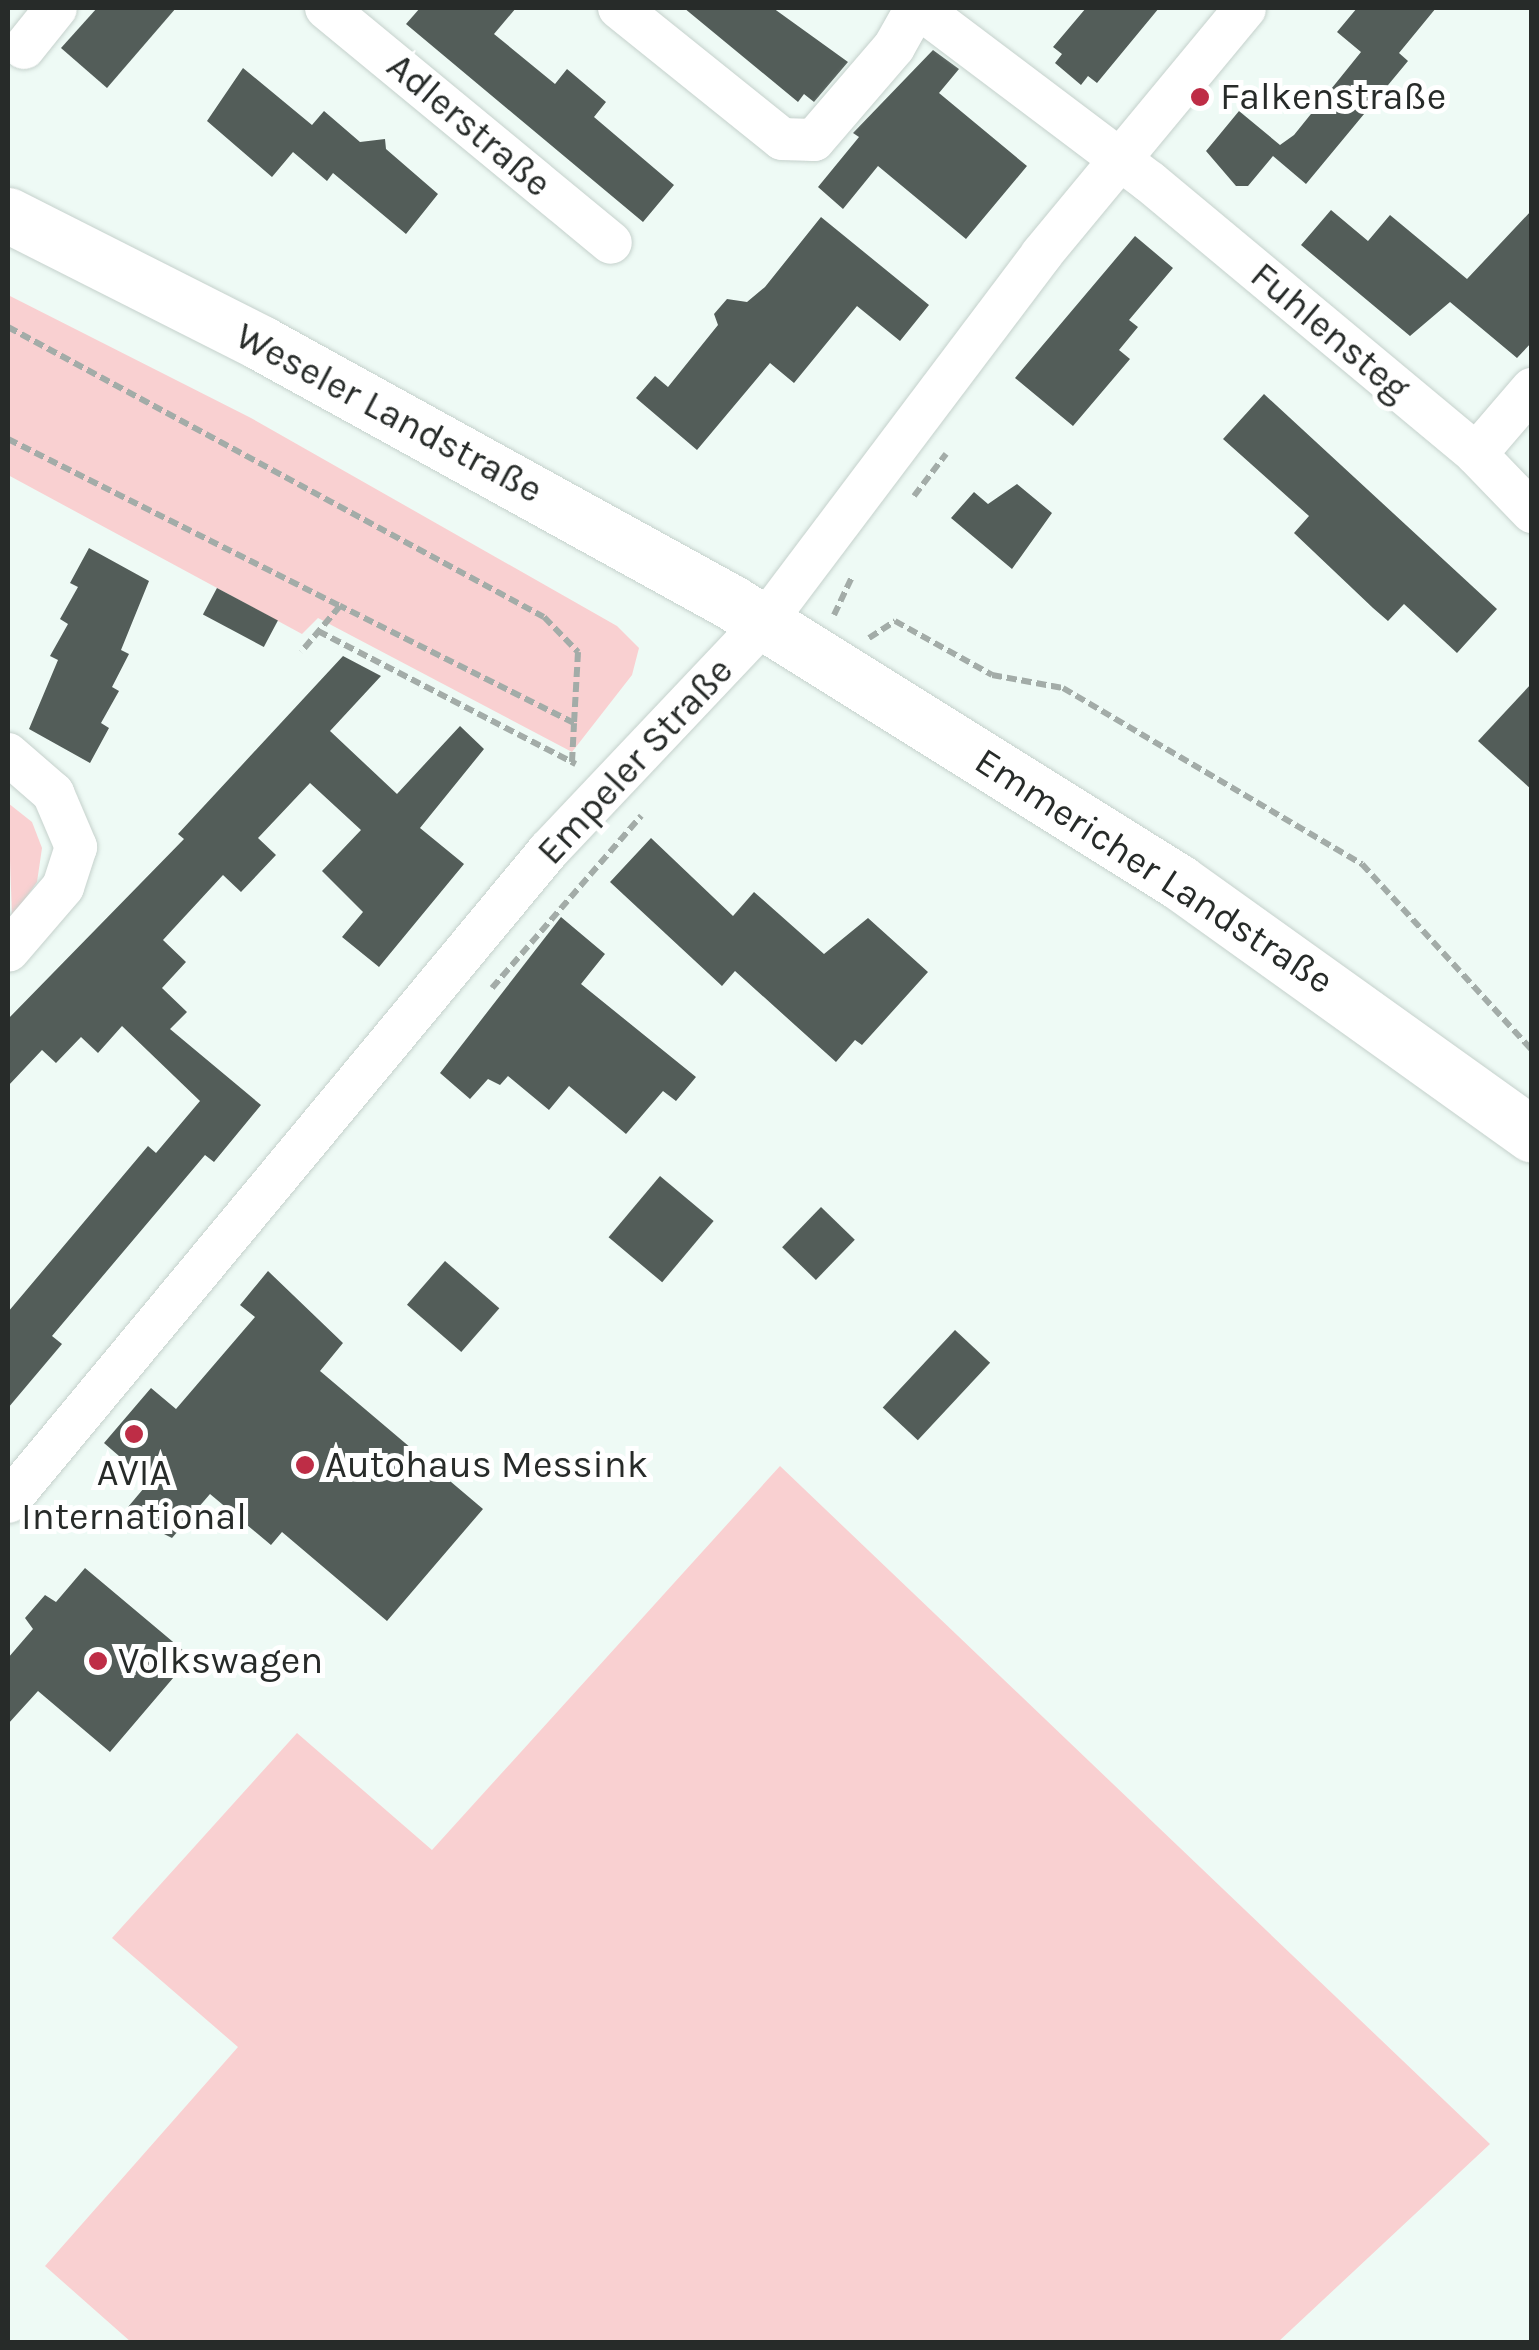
<!DOCTYPE html>
<html>
<head>
<meta charset="utf-8">
<style>
  body { margin:0 }
  #map { position:relative; width:1539px; height:2350px; overflow:hidden; background:#eefaf5; font-family:Karla,sans-serif }
  div>[style] { position:absolute }
  [style*='--x'] { left:calc(var(--x)*1px); top:calc(var(--y)*1px); width:calc(var(--w)*1px); rotate:calc(var(--a)*1deg) }
  .green>* { inset:0; background:#f9d0d1 }
  .building>* { inset:0; background:#535d59; transform-origin:0 0 }
  .path>* { height:6px; margin-top:-3px; transform-origin:0; background:repeating-linear-gradient(90deg,#a3aca8 0 10px,transparent 0 15px) }
  .roads { filter:drop-shadow(0 0 2px #c5d1cc) drop-shadow(0 0 2px #c5d1cc) }
  .street>* { height:42px; margin:-21px; padding:0 21px; transform-origin:21px; border-radius:21px; background:#fff }
  .secondary>* { height:55px; margin:-27.5px; padding:0 27.5px; transform-origin:27.5px; border-radius:27.5px; background:#fff }
  .dots>* { width:28px; height:28px; translate:-50% -50%; box-sizing:border-box; border:5px solid #fff; border-radius:50% }
  span { translate:-50% -50%; white-space:nowrap; text-align:center; line-height:1.15; -webkit-text-stroke:10px #fff; paint-order:stroke }
  .poi-label { font-size:38px; color:#272b29 }
  .left { translate:0 -50%; text-align:left }
  .street-label { font-size:38px; color:#272b29 }
  .frame { position:absolute; inset:0; border:10px solid #272b29; pointer-events:none }
</style>
</head>
<body>
<div id="map">
  <div class="green">
    <i style="clip-path:polygon(8px 295px,251px 418px,617px 626px,639px 648px,632px 675px,572px 752px,318px 618px,302px 634px,8px 475px)"></i>
    <i style="clip-path:polygon(8px 803px,32px 822px,42px 848px,37px 882px,12px 917px)"></i>
    <i style="clip-path:polygon(780px 1466px,1490px 2144px,1278px 2342px,131px 2342px,45px 2266px,238px 2047px,112px 1938px,297px 1733px,432px 1850px)"></i>
  </div>
  <div class="building">
    <i style="clip-path:polygon(97px 8px,176px 8px,107px 88px,61px 48px)"></i>
    <i style="clip-path:polygon(420px 8px,516px 8px,494px 34px,555px 84px,567px 69px,606px 102px,594px 117px,674px 185px,643px 222px,406px 24px)"></i>
    <i style="clip-path:polygon(684px 8px,773px 8px,848px 62px,814px 102px,804px 94px,798px 102px)"></i>
    <i style="clip-path:polygon(1086px 8px,1159px 8px,1097px 83px,1088px 76px,1081px 85px,1055px 63px,1062px 54px,1053px 47px)"></i>
    <i style="clip-path:polygon(1357px 8px,1436px 8px,1399px 53px,1408px 61px,1306px 184px,1273px 156px,1248px 186px,1236px 186px,1206px 151px,1239px 111px,1280px 145px,1294px 135px,1361px 52px,1337px 32px)"></i>
    <i style="clip-path:polygon(933px 50px,959px 69px,939px 93px,1027px 166px,966px 239px,878px 166px,843px 209px,818px 187px,859px 137px,853px 133px)"></i>
    <i style="clip-path:polygon(243px 68px,312px 125px,324px 111px,360px 142px,385px 139px,386px 149px,438px 194px,406px 234px,333px 173px,327px 181px,293px 152px,272px 177px,207px 121px)"></i>
    <i style="clip-path:polygon(1331px 210px,1368px 241px,1390px 215px,1467px 279px,1532px 210px,1532px 342px,1517px 358px,1450px 302px,1410px 336px,1301px 245px)"></i>
    <i style="clip-path:polygon(821px 217px,929px 305px,900px 341px,857px 306px,794px 383px,770px 363px,697px 450px,636px 398px,655px 376px,668px 387px,718px 325px,714px 314px,727px 299px,747px 302px,765px 287px)"></i>
    <i style="clip-path:polygon(1135px 236px,1173px 268px,1129px 320px,1138px 327px,1119px 350px,1130px 359px,1073px 426px,1015px 378px)"></i>
    <i style="clip-path:polygon(1264px 394px,1497px 609px,1457px 653px,1404px 604px,1388px 621px,1373px 608px,1294px 533px,1309px 516px,1223px 439px)"></i>
    <i style="clip-path:polygon(1017px 484px,1052px 513px,1012px 569px,951px 518px,974px 492px,988px 504px)"></i>
    <i style="clip-path:polygon(89px 548px,149px 581px,121px 650px,129px 654px,112px 687px,119px 691px,101px 723px,109px 728px,90px 763px,29px 729px,58px 660px,50px 656px,68px 624px,60px 619px,78px 587px,70px 583px)"></i>
    <i style="left:217px;top:588px;width:69px;height:30px;rotate:28deg"></i>
    <i style="clip-path:polygon(343px 656px,381px 676px,330px 731px,397px 794px,460px 726px,484px 749px,420px 828px,464px 864px,379px 967px,342px 937px,363px 912px,322px 871px,361px 830px,310px 783px,258px 838px,276px 855px,241px 892px,223px 875px,163px 940px,186px 962px,162px 988px,187px 1012px,170px 1029px,261px 1105px,214px 1162px,205px 1155px,52px 1336px,62px 1344px,8px 1408px,8px 1312px,148px 1146px,156px 1153px,200px 1101px,122px 1026px,98px 1053px,81px 1037px,56px 1063px,42px 1050px,8px 1086px,8px 1019px,184px 839px,178px 834px)"></i>
    <i style="clip-path:polygon(1532px 683px,1532px 790px,1478px 741px)"></i>
    <i style="clip-path:polygon(651px 838px,733px 916px,754px 892px,824px 954px,868px 918px,928px 972px,862px 1045px,855px 1040px,836px 1062px,735px 971px,722px 986px,610px 882px)"></i>
    <i style="clip-path:polygon(561px 917px,605px 954px,581px 984px,696px 1077px,676px 1101px,663px 1091px,626px 1134px,569px 1086px,549px 1110px,508px 1076px,500px 1085px,488px 1079px,470px 1099px,440px 1073px)"></i>
    <i style="left:660px;top:1176px;width:70px;height:80px;rotate:40deg"></i>
    <i style="left:821px;top:1207px;width:47px;height:56px;rotate:44deg"></i>
    <i style="left:445px;top:1261px;width:72px;height:58px;rotate:41deg"></i>
    <i style="clip-path:polygon(268px 1271px,343px 1343px,320px 1371px,483px 1509px,387px 1621px,282px 1532px,271px 1545px,210px 1494px,172px 1538px,150px 1527px,128px 1507px,149px 1482px,104px 1443px,151px 1388px,176px 1409px,255px 1317px,240px 1305px)"></i>
    <i style="left:955px;top:1330px;width:48px;height:106px;rotate:43deg"></i>
    <i style="clip-path:polygon(85px 1568px,191px 1657px,110px 1752px,38px 1691px,8px 1724px,8px 1658px,33px 1629px,25px 1618px,45px 1595px,56px 1602px)"></i>
  </div>
  <div class="path">
    <i style="--x:8;--y:327;--w:609;--a:28.42"></i>
    <i style="--x:544;--y:617;--w:49;--a:45.8"></i>
    <i style="--x:578;--y:652;--w:71;--a:93.2"></i>
    <i style="--x:574;--y:723;--w:262;--a:-153.4"></i>
    <i style="--x:340;--y:606;--w:60;--a:130.3"></i>
    <i style="--x:8;--y:439;--w:372;--a:26.7"></i>
    <i style="--x:914;--y:496;--w:53;--a:-52.7"></i>
    <i style="--x:834;--y:615;--w:42;--a:-64.7"></i>
    <i style="--x:318;--y:631;--w:290;--a:27.3"></i>
    <i style="--x:869;--y:638;--w:31;--a:-33"></i>
    <i style="--x:895;--y:621;--w:111;--a:29.1"></i>
    <i style="--x:992;--y:675;--w:72;--a:10.4"></i>
    <i style="--x:1063;--y:688;--w:347;--a:30.5"></i>
    <i style="--x:1362;--y:864;--w:252;--a:47.6"></i>
    <i style="--x:572;--y:762;--w:39;--a:-87"></i>
    <i style="--x:492;--y:988;--w:228;--a:-49.1"></i>
  </div>
  <div class="roads">
    <div class="street">
      <i style="--x:326;--y:8;--w:369;--a:39.5"></i>
      <i style="--x:619;--y:8;--w:209;--a:38.8"></i>
      <i style="--x:782;--y:139;--w:32;--a:2"></i>
      <i style="--x:814;--y:140;--w:123;--a:-49.3"></i>
      <i style="--x:894;--y:47;--w:45;--a:-60.6"></i>
      <i style="--x:919;--y:8;--w:289;--a:37"></i>
      <i style="--x:1150;--y:182;--w:425;--a:39.8"></i>
      <i style="--x:1476;--y:454;--w:81;--a:46"></i>
      <i style="--x:24;--y:48;--w:51;--a:-51.3"></i>
      <i style="--x:1476;--y:454;--w:86;--a:-49.3"></i>
      <i style="--x:8;--y:754;--w:60;--a:40.9"></i>
      <i style="--x:53;--y:793;--w:59;--a:66.9"></i>
      <i style="--x:76;--y:847;--w:42;--a:108"></i>
      <i style="--x:63;--y:887;--w:84;--a:130.7"></i>
      <i style="--x:8;--y:1502;--w:847;--a:-50.32"></i>
      <i style="--x:549;--y:850;--w:313;--a:-46.6"></i>
      <i style="--x:764;--y:623;--w:461;--a:-53"></i>
      <i style="--x:1041;--y:255;--w:320;--a:-50.4"></i>
    </div>
    <div class="secondary">
      <i style="--x:8;--y:215;--w:284;--a:26.8"></i>
      <i style="--x:261;--y:343;--w:537;--a:28.86"></i>
      <i style="--x:731;--y:602;--w:528;--a:32.01"></i>
      <i style="--x:1179;--y:882;--w:434;--a:35.6"></i>
    </div>
  </div>
  <div class="dots">
    <i style="left:1200px;top:97px;background:#be2d46"></i>
    <i style="left:134px;top:1434px;background:#be2d46"></i>
    <i style="left:305px;top:1465px;background:#be2d46"></i>
    <i style="left:98px;top:1661px;background:#be2d46"></i>
  </div>
  <div class="poi-label">
    <span class="left" style="left:1220px;top:97px">Falkenstraße</span>
    <span class="left" style="left:325px;top:1465px">Autohaus Messink</span>
    <span style="left:134px;top:1495px">AVIA<br>International</span>
    <span class="left" style="left:118px;top:1661px">Volkswagen</span>
  </div>
  <div class="street-label">
    <span style="left:469px;top:125px;rotate:40deg">Adlerstraße</span>
    <span style="left:1330px;top:332px;rotate:40deg">Fuhlensteg</span>
    <span style="left:389px;top:413px;rotate:28deg">Weseler Landstraße</span>
    <span style="left:635px;top:761px;rotate:-47deg">Empeler Straße</span>
    <span style="left:1154px;top:871px;rotate:33deg">Emmericher Landstraße</span>
  </div>
  <div class="frame"></div>
</div>
</body>
</html>
